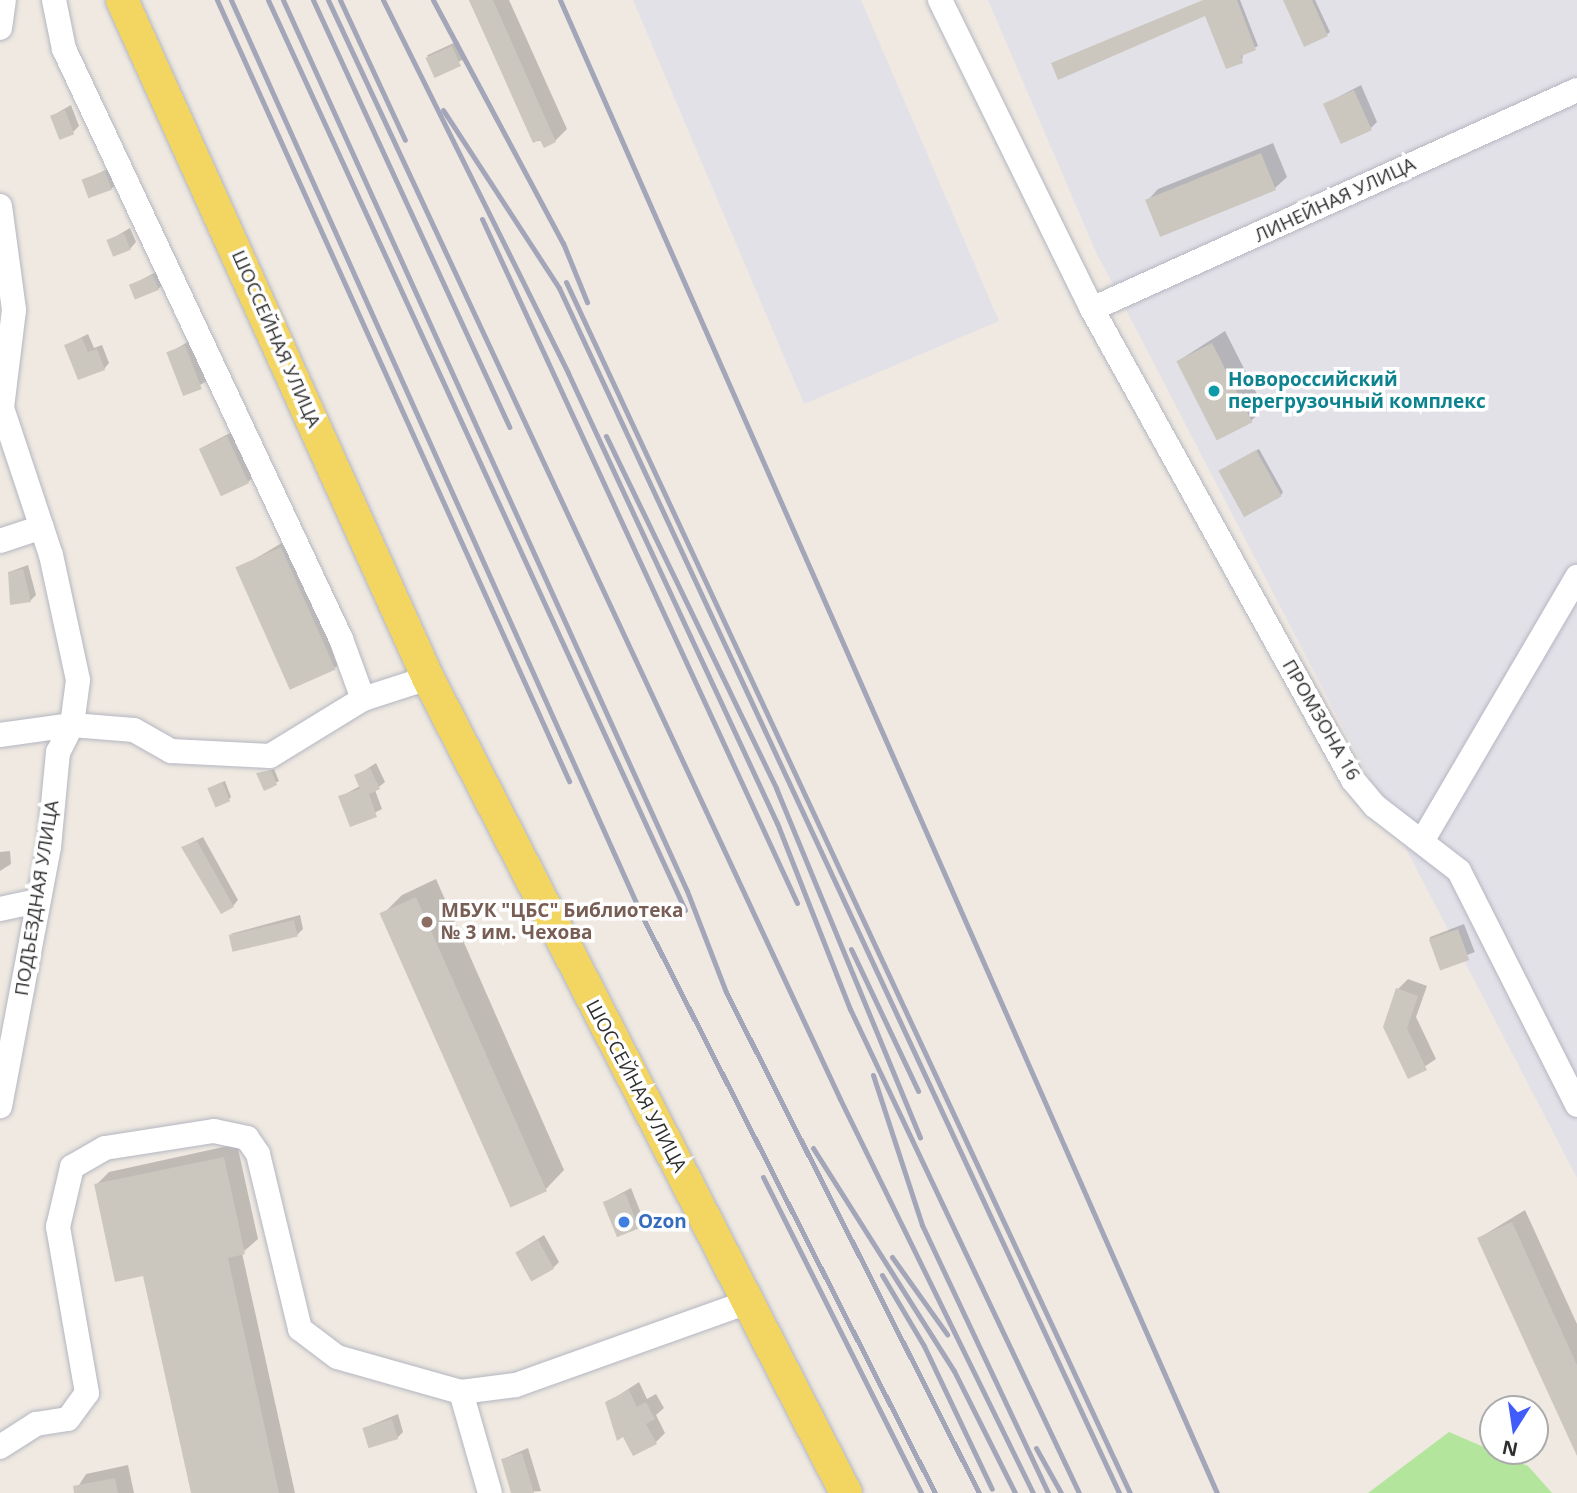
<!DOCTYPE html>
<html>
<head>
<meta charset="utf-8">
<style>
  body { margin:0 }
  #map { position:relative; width:1577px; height:1493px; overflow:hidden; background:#efe9e1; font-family:"Open Sans",sans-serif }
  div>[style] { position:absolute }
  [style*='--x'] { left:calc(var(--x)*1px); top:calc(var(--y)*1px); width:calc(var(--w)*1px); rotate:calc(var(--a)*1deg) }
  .industrial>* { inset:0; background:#e3e1e8 }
  .green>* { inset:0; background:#b3e59d }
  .shadow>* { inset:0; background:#0003; transform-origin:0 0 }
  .building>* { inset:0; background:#cbc7bf; transform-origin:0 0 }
  .roads { filter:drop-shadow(0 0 2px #b4b6c1) drop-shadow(0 0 2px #b4b6c1) }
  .minor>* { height:24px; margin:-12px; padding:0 12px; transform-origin:12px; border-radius:12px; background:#fff }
  .major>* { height:32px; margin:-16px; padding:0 16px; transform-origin:16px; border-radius:16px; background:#f3d662 }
  .rail>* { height:5px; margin:-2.5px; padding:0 2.5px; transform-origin:2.5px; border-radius:2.5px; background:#a3a5b8 }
  .dots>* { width:19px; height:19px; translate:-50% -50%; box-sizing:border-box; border:4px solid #fff; border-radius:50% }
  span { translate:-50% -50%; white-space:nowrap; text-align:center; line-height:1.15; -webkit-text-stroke:7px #fff; paint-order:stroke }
  .street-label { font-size:19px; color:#2e2e2e }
  .culture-label { font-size:19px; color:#0d838f; font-weight:700 }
  .left { translate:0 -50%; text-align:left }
  .education-label { font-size:19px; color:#785e54; font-weight:700 }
  .shop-label { font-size:19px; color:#366cbe; font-weight:700 }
  .north { position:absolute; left:1479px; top:1395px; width:70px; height:70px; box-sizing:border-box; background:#fff; border:2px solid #ababab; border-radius:50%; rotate:192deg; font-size:19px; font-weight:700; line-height:28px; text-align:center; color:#2e2e2e }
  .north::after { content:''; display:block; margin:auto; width:24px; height:32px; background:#405dfc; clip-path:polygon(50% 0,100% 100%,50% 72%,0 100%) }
</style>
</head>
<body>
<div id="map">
  <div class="industrial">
    <i style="clip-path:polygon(633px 0,861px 0,999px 321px,804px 404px)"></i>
    <i style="clip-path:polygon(988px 0,1577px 0,1577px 1178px,1095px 250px)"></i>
  </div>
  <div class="green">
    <i style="clip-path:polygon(1449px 1432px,1528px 1466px,1552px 1493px,1368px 1493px)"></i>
  </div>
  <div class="shadow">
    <i style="clip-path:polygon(469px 0,509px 0,567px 129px,555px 141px,534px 141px)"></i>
    <i style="clip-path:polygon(1203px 0,1240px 0,1258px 46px,1243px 53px,1242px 61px)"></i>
    <i style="clip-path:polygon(1285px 0,1315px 0,1330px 32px,1327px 34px)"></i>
    <i style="left:458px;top:41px;width:19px;height:34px;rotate:65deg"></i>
    <i style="clip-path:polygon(1361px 85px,1377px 122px,1371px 128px,1325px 104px)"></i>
    <i style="clip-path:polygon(71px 105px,79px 126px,73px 132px,52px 116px)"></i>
    <i style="clip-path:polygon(1273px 143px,1287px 177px,1275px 188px,1147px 201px,1158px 189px)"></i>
    <i style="clip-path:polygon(112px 167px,118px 183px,111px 189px,84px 180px)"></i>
    <i style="clip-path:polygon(130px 228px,136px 242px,130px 249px,108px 241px)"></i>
    <i style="clip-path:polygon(160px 270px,165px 283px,158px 289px,131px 285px)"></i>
    <i style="clip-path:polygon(1225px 331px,1264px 408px,1251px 421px,1178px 361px)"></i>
    <i style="clip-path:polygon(88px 334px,94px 348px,102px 345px,109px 363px,104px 369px,66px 345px)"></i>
    <i style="clip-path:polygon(191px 340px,207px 381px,184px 394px,169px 353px)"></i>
    <i style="clip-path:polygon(234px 431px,254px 476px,248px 482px,201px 448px)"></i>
    <i style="clip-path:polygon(1259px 449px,1283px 492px,1281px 495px,1223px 469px)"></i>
    <i style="clip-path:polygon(295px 535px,348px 655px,335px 668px,238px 569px)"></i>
    <i style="clip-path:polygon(28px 565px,36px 595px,30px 601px,9px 572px)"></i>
    <i style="clip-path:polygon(376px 763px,385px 782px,375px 790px,382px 809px,351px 825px,340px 797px,360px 786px,356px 776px)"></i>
    <i style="clip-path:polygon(274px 769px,279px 781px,265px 789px,258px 774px)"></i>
    <i style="clip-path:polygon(225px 781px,231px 797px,229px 799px,209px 788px)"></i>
    <i style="clip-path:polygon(203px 837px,238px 900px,233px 906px,183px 847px)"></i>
    <i style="clip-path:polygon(10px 851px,11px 864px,0 871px,0 852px)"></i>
    <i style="clip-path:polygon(436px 879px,564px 1170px,545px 1190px,382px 915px,402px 895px)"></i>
    <i style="clip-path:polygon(300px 915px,303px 929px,297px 935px,230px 934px)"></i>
    <i style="left:1464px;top:924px;width:30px;height:37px;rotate:69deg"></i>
    <i style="clip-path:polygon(1408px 979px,1427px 986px,1416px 1017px,1436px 1059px,1409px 1077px,1398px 989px)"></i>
    <i style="clip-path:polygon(237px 1144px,258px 1239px,242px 1253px,295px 1493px,192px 1493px,144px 1274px,96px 1185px,109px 1172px)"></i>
    <i style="clip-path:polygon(631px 1188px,644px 1221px,638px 1227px,605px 1202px)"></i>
    <i style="clip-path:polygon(1525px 1210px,1577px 1324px,1577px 1451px,1479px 1238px)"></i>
    <i style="clip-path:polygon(544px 1235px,559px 1262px,553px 1268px,517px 1252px)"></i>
    <i style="clip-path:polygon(639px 1382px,647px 1399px,656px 1394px,664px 1408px,656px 1415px,665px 1433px,656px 1442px,607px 1403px)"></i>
    <i style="clip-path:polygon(398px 1414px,403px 1432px,397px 1438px,364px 1428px)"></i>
    <i style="clip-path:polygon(528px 1448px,541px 1491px,512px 1493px,503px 1459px)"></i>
    <i style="clip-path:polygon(128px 1465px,134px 1493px,74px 1493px,86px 1474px)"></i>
  </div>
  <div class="building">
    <i style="clip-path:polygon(469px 0,493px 0,556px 142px,544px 148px,540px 140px,533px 143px)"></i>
    <i style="clip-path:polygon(1203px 0,1237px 0,1256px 50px,1241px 56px,1243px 63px,1226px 69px,1205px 16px,1058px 80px,1051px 63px)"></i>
    <i style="clip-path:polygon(1283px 0,1312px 0,1328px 36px,1304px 47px)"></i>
    <i style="left:452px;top:46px;width:22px;height:29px;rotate:66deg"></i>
    <i style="left:1354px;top:90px;width:44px;height:34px;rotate:66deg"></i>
    <i style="left:65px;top:110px;width:26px;height:16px;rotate:69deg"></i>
    <i style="left:1261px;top:153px;width:40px;height:125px;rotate:68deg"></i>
    <i style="left:105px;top:171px;width:20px;height:25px;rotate:70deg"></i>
    <i style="left:124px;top:233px;width:18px;height:19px;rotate:68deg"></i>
    <i style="left:153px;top:275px;width:16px;height:26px;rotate:68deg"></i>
    <i style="clip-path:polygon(82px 338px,88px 352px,97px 349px,105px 370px,78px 380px,64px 345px)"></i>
    <i style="left:1212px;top:343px;width:89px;height:40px;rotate:63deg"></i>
    <i style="left:185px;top:345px;width:47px;height:20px;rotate:69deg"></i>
    <i style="left:227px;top:436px;width:52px;height:31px;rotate:65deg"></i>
    <i style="left:1256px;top:450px;width:53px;height:43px;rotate:61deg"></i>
    <i style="left:281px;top:547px;width:134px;height:50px;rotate:66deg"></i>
    <i style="clip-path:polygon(23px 569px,31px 602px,10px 605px,8px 572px)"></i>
    <i style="clip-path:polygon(370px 768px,380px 789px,369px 794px,377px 817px,350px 827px,338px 796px,360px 789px,354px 775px)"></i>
    <i style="clip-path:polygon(271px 770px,277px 785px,264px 791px,256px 773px)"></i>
    <i style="left:222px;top:782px;width:21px;height:16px;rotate:67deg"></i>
    <i style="clip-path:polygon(197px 841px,234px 907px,221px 914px,181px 847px)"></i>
    <i style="left:416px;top:897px;width:322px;height:40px;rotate:66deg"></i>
    <i style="left:294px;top:920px;width:17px;height:67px;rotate:77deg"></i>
    <i style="left:1458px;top:929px;width:33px;height:31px;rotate:70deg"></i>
    <i style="clip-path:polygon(1396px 988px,1418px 996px,1407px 1028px,1427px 1070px,1408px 1079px,1383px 1027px)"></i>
    <i style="clip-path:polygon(224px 1157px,245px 1254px,228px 1258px,279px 1493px,191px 1493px,143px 1276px,115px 1282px,94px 1184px)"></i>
    <i style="left:625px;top:1193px;width:38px;height:24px;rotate:68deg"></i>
    <i style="clip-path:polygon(1512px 1222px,1577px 1365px,1577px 1456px,1477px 1238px)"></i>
    <i style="left:538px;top:1240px;width:33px;height:26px;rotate:61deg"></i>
    <i style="clip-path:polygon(629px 1390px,637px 1407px,646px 1402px,655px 1419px,646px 1424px,657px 1444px,633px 1456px,623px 1437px,617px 1441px,605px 1402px)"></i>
    <i style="left:392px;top:1419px;width:21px;height:31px;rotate:73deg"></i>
    <i style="clip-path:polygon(522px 1453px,534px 1493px,511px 1493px,501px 1459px)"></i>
    <i style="clip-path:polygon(115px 1478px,118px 1493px,74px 1493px,73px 1486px)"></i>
  </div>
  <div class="roads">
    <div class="minor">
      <i style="--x:54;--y:0;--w:50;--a:78.5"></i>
      <i style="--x:64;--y:49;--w:652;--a:64.85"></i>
      <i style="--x:341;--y:639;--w:64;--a:69.9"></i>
      <i style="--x:940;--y:0;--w:344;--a:63.8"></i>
      <i style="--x:1092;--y:309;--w:538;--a:61.01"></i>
      <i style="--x:1353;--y:780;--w:34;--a:50"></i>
      <i style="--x:1375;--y:806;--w:106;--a:37.7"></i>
      <i style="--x:1459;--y:871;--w:262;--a:63.2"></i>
      <i style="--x:0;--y:28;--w:28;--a:-82"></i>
      <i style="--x:0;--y:206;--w:105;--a:82.3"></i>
      <i style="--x:14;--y:310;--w:99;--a:97"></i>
      <i style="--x:2;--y:408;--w:155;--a:71.6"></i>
      <i style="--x:51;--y:555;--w:128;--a:77.8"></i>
      <i style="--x:78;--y:680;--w:45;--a:97.6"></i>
      <i style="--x:72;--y:725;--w:30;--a:117"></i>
      <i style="--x:58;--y:752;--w:95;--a:95.4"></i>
      <i style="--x:49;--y:847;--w:264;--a:100.7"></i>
      <i style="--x:1092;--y:309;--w:532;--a:-24.3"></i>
      <i style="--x:0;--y:541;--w:44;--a:-18.4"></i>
      <i style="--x:0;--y:735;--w:73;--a:-7.9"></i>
      <i style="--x:72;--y:725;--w:62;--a:4.6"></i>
      <i style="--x:134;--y:730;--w:43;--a:29.6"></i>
      <i style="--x:171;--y:751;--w:99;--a:2.9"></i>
      <i style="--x:270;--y:756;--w:109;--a:-31.5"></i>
      <i style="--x:363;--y:699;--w:68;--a:-17.9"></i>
      <i style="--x:1424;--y:838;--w:303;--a:-59.6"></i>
      <i style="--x:0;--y:909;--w:38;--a:-12"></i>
      <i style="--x:461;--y:1392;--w:105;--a:74"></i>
      <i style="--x:0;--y:1447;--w:43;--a:-32.6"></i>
      <i style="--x:36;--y:1424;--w:32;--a:-9"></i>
      <i style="--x:68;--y:1419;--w:32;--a:-54"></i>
      <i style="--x:87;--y:1393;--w:169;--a:-99.9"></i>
      <i style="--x:58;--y:1227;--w:62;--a:-76.9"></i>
      <i style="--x:72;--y:1167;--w:38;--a:-30"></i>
      <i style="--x:105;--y:1148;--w:110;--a:-8.9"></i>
      <i style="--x:214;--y:1131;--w:34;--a:12"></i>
      <i style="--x:247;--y:1138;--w:19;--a:55"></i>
      <i style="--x:258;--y:1154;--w:180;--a:76.5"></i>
      <i style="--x:300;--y:1329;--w:46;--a:37.1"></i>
      <i style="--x:337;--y:1357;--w:129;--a:15.8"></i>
      <i style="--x:461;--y:1392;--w:55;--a:-7.3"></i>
      <i style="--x:516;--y:1385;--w:250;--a:-19.7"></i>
    </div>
    <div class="major">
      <i style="--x:122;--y:0;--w:744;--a:65.71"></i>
      <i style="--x:428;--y:678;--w:916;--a:62.85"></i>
    </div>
  </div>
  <div class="rail">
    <i style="--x:217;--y:0;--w:857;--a:65.74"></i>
    <i style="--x:231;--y:0;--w:1004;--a:65.83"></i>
    <i style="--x:642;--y:916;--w:647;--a:63.08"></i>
    <i style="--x:268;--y:0;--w:1001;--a:65.38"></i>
    <i style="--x:283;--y:0;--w:978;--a:65.61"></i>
    <i style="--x:687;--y:891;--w:108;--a:68.9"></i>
    <i style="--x:726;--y:992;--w:561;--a:63.21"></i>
    <i style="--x:313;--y:0;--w:470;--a:65.3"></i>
    <i style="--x:328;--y:0;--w:1212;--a:65.02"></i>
    <i style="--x:840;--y:1099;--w:439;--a:63.9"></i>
    <i style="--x:340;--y:0;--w:154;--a:65.1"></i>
    <i style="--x:383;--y:0;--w:416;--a:63.6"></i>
    <i style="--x:568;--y:373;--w:496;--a:65.1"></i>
    <i style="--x:777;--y:823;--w:200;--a:68.6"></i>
    <i style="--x:850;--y:1009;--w:535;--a:64.68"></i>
    <i style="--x:433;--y:0;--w:276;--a:61.9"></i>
    <i style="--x:563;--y:243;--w:64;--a:67.9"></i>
    <i style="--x:560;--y:0;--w:1631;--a:66.25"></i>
    <i style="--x:443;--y:110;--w:212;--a:56.9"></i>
    <i style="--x:559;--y:288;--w:1329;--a:65.07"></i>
    <i style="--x:482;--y:219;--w:753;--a:65.27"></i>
    <i style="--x:566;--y:282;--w:1336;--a:65.03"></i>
    <i style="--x:606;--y:436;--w:391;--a:64.2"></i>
    <i style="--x:776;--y:788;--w:378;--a:67.6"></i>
    <i style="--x:851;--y:949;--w:157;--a:64.7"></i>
    <i style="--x:873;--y:1075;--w:158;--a:71.9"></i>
    <i style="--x:922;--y:1225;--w:296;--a:64.8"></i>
    <i style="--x:813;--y:1148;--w:264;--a:57.7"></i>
    <i style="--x:954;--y:1371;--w:136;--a:63.4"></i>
    <i style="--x:763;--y:1177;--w:353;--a:63.4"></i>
    <i style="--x:892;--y:1257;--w:95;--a:54.5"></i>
    <i style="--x:882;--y:1275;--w:82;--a:59.4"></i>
    <i style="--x:924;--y:1346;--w:158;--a:64.6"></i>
    <i style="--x:1036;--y:1448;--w:51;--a:60.9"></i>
  </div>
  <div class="dots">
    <i style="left:1214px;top:391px;background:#0f9aa8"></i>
    <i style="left:427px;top:922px;background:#8d6e63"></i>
    <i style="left:624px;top:1222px;background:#3f7fe0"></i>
  </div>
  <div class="street-label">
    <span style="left:1335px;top:200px;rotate:-25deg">ЛИНЕЙНАЯ УЛИЦА</span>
    <span style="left:276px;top:339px;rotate:66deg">ШОССЕЙНАЯ УЛИЦА</span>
    <span style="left:1321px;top:720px;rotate:60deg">ПРОМЗОНА 16</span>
    <span style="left:37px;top:898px;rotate:-81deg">ПОДЪЕЗДНАЯ УЛИЦА</span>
    <span style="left:636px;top:1086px;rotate:62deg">ШОССЕЙНАЯ УЛИЦА</span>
  </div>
  <div class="culture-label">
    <span class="left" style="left:1228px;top:391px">Новороссийский<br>перегрузочный комплекс</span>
  </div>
  <div class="education-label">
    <span class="left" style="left:441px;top:922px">МБУК "ЦБС" Библиотека<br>№ 3 им. Чехова</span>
  </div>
  <div class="shop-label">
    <span class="left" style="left:638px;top:1222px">Ozon</span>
  </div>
  <div class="north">N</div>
</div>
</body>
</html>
